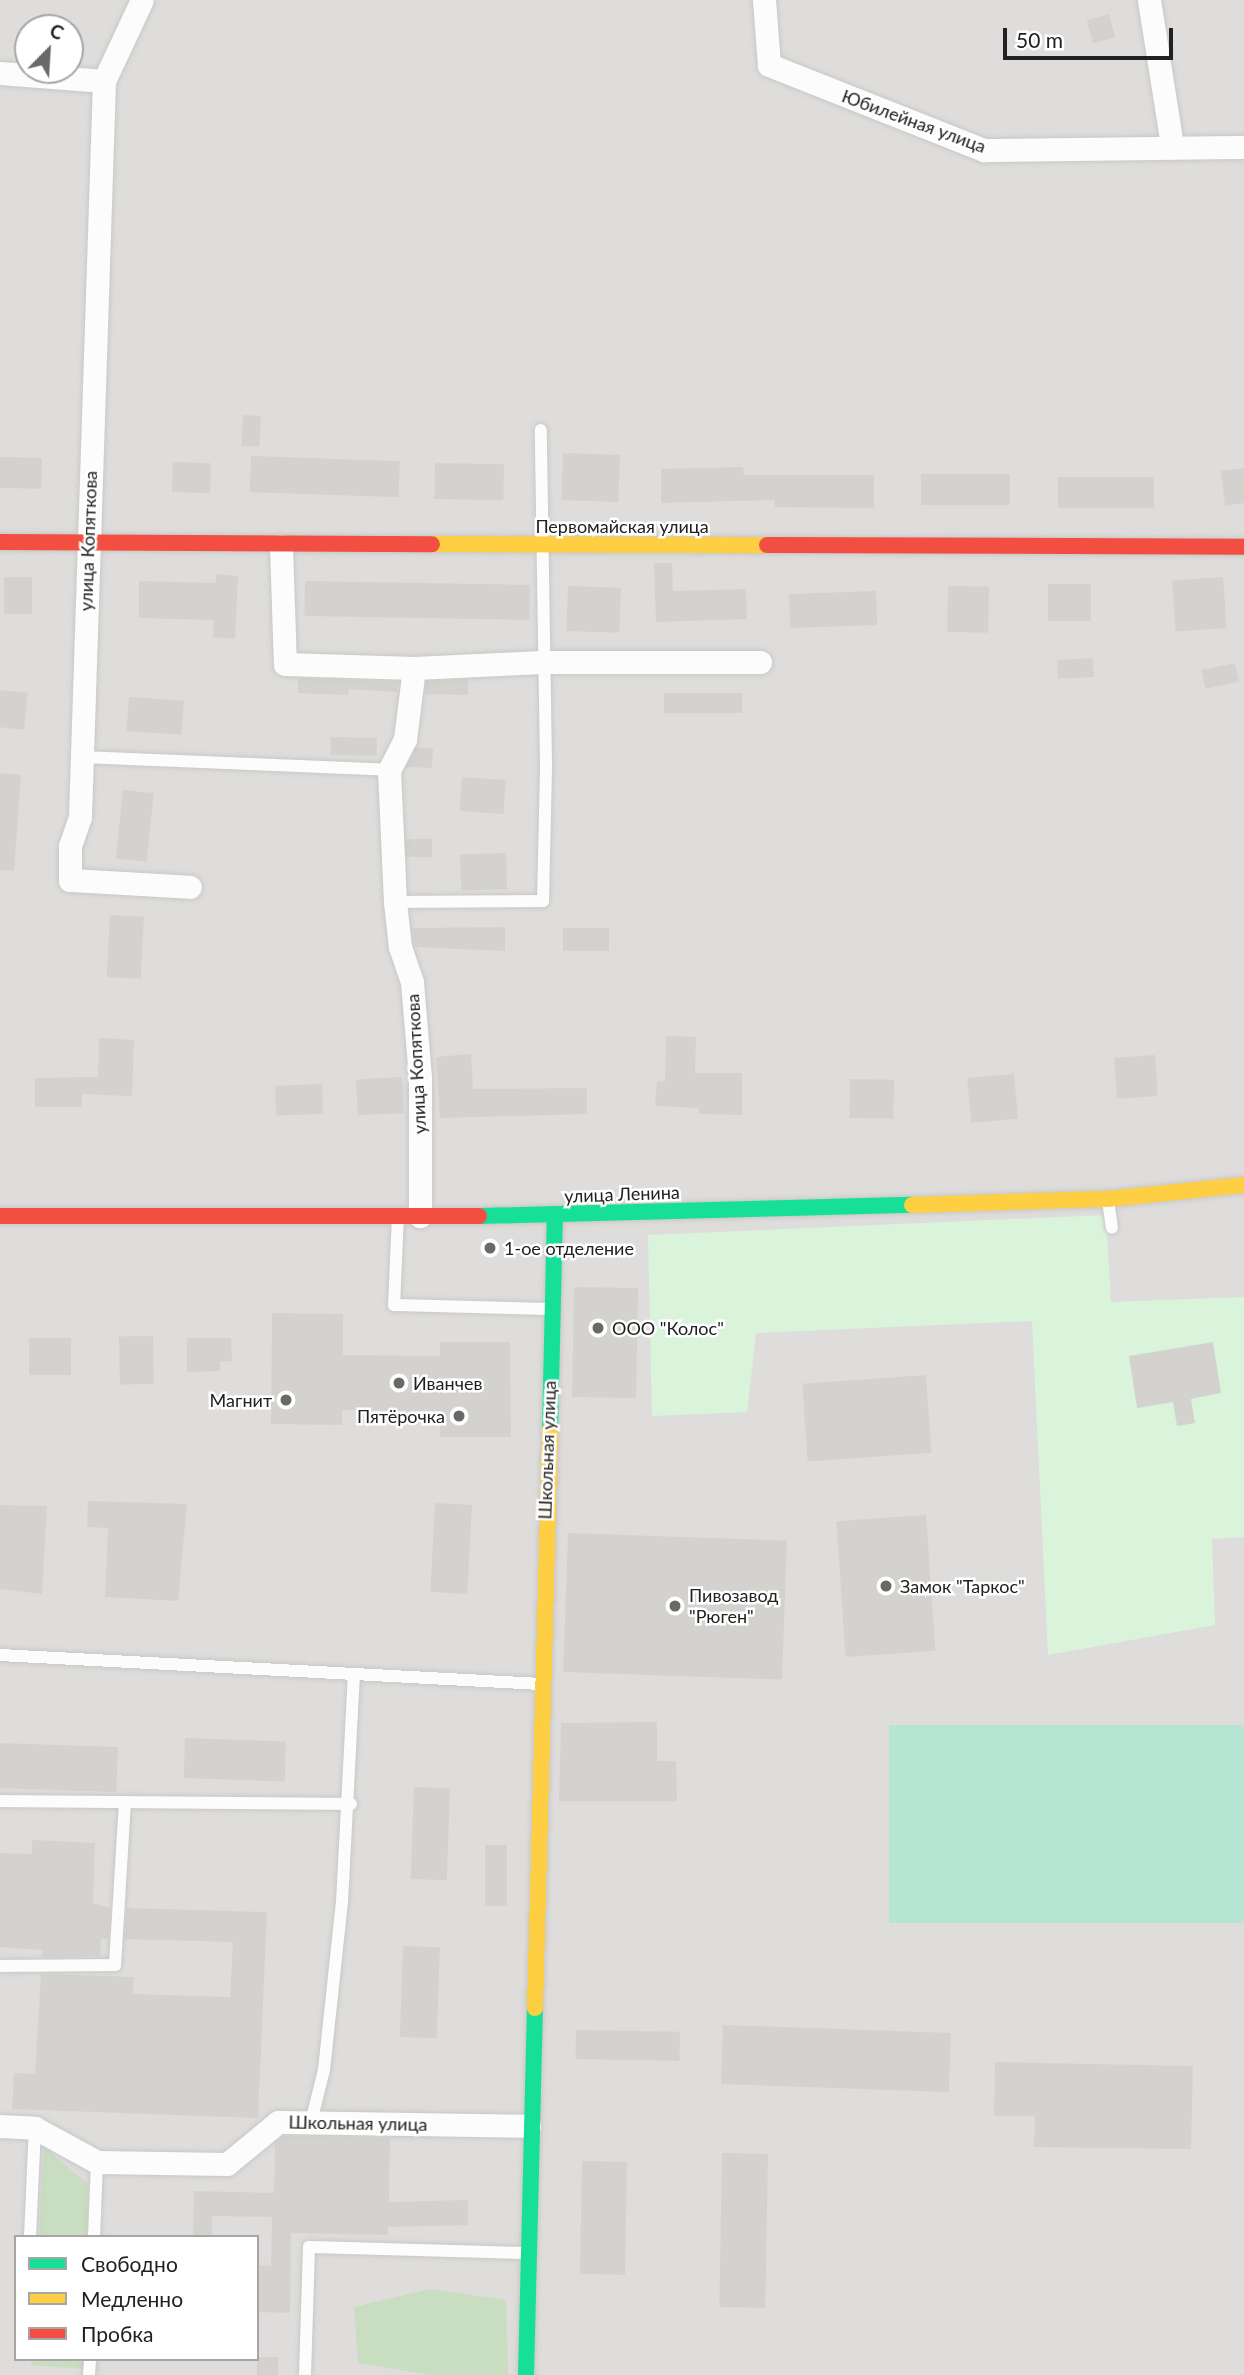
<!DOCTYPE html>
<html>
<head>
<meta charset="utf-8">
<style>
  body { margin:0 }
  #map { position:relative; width:1244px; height:2375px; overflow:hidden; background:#efeeea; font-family:Lato,sans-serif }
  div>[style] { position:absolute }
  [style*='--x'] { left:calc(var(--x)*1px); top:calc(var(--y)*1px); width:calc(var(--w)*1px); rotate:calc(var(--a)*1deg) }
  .residential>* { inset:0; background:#dedddb }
  .forest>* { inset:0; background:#c9ddc0 }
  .park>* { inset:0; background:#daf4db }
  .pitch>* { inset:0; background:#b7e5d3; transform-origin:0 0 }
  .building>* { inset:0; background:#d4d2cf; transform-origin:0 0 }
  .roads { filter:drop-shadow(0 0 2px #c8c8c6) drop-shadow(0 0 2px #c8c8c6) }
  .lane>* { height:12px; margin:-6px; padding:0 6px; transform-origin:6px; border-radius:6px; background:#fdfcfc }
  .street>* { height:23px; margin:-11.5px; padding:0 11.5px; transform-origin:11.5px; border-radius:11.5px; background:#fdfcfc }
  .fast>* { height:16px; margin:-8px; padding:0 8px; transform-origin:8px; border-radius:8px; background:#16e098 }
  .slow>* { height:16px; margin:-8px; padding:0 8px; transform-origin:8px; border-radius:8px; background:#ffcf43 }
  .jam>* { height:16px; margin:-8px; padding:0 8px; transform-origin:8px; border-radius:8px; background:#f24e42 }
  .dots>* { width:19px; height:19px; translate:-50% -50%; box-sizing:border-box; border:4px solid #fff; border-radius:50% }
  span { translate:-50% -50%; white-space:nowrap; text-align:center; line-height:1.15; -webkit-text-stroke:5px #fff; paint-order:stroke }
  .street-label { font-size:18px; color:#212121 }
  .poi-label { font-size:18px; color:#212121 }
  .left { translate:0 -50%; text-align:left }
  .right { translate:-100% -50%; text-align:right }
  .legend { position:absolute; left:14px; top:2235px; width:245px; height:126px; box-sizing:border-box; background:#fff; border:2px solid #a6a6a6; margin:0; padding:9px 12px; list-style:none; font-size:21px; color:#212121 }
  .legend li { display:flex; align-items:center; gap:14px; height:35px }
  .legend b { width:35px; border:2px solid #a6a6a6 }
  .north { position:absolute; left:14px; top:14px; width:70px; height:70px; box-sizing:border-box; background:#fff; border:2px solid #a6a6a6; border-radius:50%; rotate:24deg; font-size:19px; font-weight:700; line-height:28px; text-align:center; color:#212121 }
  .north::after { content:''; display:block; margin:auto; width:24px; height:32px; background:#696967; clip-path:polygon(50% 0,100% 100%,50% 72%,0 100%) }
  .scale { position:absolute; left:1003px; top:28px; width:170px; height:32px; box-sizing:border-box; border:4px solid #212121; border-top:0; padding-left:9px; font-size:21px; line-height:24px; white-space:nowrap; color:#212121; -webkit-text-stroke:5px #fff; paint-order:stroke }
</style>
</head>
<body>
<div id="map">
  <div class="residential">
    <i style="clip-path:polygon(evenodd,0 0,1244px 0,1244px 2375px,0 2375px,0 0,28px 28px,70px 28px,70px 70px,28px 70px,28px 28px,0 0,16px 2237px,257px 2237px,257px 2359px,16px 2359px,16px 2237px)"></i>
  </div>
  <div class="forest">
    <i style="clip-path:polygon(44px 2147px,88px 2184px,87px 2237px,39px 2237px)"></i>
    <i style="clip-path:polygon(430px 2289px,506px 2300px,508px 2375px,432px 2375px,358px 2363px,354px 2307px)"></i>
    <i style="clip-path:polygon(32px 2359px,84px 2359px,83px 2369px,31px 2365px)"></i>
  </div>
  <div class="park">
    <i style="clip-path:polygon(1106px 1215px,1111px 1302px,1244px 1297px,1244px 1537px,1212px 1539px,1215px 1625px,1048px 1655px,1032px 1321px,756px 1333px,747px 1412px,652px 1416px,648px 1235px)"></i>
  </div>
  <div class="pitch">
    <i style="left:1244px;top:1725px;width:198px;height:355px;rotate:90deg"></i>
  </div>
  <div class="building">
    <i style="left:1109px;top:14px;width:24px;height:23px;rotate:75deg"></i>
    <i style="left:243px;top:415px;width:18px;height:31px;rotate:3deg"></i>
    <i style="left:563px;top:453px;width:57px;height:47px;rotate:2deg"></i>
    <i style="left:251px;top:456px;width:149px;height:36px;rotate:2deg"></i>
    <i style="left:0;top:457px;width:42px;height:31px;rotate:1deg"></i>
    <i style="left:173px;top:462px;width:38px;height:30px;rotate:2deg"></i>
    <i style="left:435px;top:463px;width:69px;height:36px;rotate:1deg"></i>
    <i style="clip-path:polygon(743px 467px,744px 475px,874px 475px,874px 508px,775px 507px,775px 500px,661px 503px,661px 469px)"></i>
    <i style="clip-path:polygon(1244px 468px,1244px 503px,1225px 506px,1221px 471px)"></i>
    <i style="left:921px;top:474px;width:89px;height:31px"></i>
    <i style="left:1058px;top:477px;width:96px;height:31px"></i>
    <i style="clip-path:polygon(654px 563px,672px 563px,673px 591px,746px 589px,747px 619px,656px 622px)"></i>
    <i style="clip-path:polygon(216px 574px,238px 576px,235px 639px,213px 637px,214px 620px,139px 618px,139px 581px,216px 583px)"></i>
    <i style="left:4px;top:577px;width:28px;height:37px"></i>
    <i style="left:1223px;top:577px;width:51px;height:51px;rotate:86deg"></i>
    <i style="left:305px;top:581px;width:225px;height:35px;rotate:1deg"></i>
    <i style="left:1048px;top:584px;width:43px;height:37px"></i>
    <i style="left:568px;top:586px;width:53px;height:45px;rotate:2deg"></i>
    <i style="left:948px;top:586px;width:41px;height:46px;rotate:1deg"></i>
    <i style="left:876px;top:591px;width:34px;height:87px;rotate:88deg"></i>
    <i style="left:1093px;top:658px;width:19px;height:36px;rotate:87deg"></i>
    <i style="left:1235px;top:663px;width:19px;height:34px;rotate:78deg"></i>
    <i style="clip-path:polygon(298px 678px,398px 682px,397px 692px,349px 689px,348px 695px,298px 693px)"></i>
    <i style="clip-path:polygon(468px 679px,468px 695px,425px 694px,426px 681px)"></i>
    <i style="left:0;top:690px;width:28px;height:37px;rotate:6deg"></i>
    <i style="left:742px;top:693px;width:20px;height:78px;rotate:90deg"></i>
    <i style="left:129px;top:697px;width:55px;height:34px;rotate:4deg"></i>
    <i style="left:331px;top:737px;width:46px;height:18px;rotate:1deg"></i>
    <i style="clip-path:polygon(416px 748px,433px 748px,432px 768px,406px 767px)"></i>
    <i style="clip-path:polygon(0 773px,21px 775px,14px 871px,0 870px)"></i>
    <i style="left:462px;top:777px;width:44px;height:34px;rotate:4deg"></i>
    <i style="left:123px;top:790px;width:31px;height:69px;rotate:6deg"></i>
    <i style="left:406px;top:839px;width:26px;height:18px"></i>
    <i style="left:506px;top:853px;width:36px;height:46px;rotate:88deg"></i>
    <i style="left:110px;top:915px;width:34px;height:62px;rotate:3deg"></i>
    <i style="clip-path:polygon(505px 927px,505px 951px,415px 947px,412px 928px)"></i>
    <i style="left:563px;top:928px;width:46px;height:23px"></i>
    <i style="clip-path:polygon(666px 1036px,696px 1037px,695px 1073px,742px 1073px,742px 1115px,699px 1114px,699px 1108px,655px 1106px,657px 1081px,665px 1082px)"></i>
    <i style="clip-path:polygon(99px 1038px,134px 1040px,132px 1096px,82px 1094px,82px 1107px,35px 1107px,35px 1078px,98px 1077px)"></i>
    <i style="clip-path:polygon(471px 1054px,473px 1089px,587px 1088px,587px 1114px,440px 1118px,436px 1057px)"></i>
    <i style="left:1155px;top:1055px;width:41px;height:41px;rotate:86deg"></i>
    <i style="left:1014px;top:1074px;width:45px;height:47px;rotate:85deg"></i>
    <i style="left:402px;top:1077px;width:36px;height:46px;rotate:87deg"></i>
    <i style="left:850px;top:1079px;width:44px;height:39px;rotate:1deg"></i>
    <i style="left:322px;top:1084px;width:30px;height:47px;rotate:88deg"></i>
    <i style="left:574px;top:1287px;width:64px;height:110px;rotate:1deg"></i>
    <i style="clip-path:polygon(272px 1313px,343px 1314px,343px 1355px,440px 1356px,440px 1342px,510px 1342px,511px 1437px,440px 1437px,440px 1411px,342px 1410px,342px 1425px,271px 1424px)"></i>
    <i style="left:153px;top:1336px;width:48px;height:34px;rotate:89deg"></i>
    <i style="left:29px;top:1338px;width:42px;height:37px"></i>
    <i style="clip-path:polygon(187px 1338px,231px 1338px,232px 1361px,220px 1361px,220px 1371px,187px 1372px)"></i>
    <i style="clip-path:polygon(1213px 1342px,1221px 1393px,1191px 1399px,1195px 1423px,1177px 1426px,1173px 1402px,1137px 1408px,1129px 1356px)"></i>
    <i style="left:926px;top:1375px;width:78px;height:124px;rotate:86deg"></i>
    <i style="clip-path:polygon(88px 1501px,187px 1504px,178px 1601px,105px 1597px,108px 1528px,87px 1527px)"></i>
    <i style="left:435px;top:1503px;width:37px;height:89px;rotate:3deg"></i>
    <i style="clip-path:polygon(0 1505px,47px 1506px,42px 1594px,0 1589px)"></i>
    <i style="left:926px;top:1515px;width:136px;height:90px;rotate:86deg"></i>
    <i style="left:568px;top:1533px;width:219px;height:139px;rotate:2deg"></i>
    <i style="clip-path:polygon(657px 1722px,657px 1761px,676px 1761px,677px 1801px,559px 1801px,561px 1723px)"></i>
    <i style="left:185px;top:1738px;width:101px;height:40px;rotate:2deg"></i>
    <i style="left:0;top:1743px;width:118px;height:45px;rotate:2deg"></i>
    <i style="left:414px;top:1787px;width:36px;height:92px;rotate:2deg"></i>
    <i style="clip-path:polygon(32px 1840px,95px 1843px,93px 1903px,110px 1908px,108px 1939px,101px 1939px,100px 1956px,42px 1957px,43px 1950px,0 1947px,0 1853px,32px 1854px)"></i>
    <i style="left:485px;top:1845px;width:22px;height:61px"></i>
    <i style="clip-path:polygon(127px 1908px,267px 1912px,258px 2118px,12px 2109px,14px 2073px,35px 2074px,41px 1974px,134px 1977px,133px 1994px,230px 1997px,233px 1942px,125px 1939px)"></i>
    <i style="left:403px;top:1946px;width:37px;height:91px;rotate:2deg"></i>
    <i style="left:723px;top:2025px;width:228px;height:59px;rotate:2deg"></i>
    <i style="left:576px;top:2030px;width:104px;height:29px;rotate:1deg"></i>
    <i style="clip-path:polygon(995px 2062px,1193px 2066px,1191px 2149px,1034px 2147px,1035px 2116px,994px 2116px)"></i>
    <i style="clip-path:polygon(283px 2136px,390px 2138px,389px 2202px,468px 2200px,468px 2225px,388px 2227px,388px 2235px,291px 2233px,290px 2313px,257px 2312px,257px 2265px,271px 2266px,272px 2217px,212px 2216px,212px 2237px,193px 2237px,194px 2191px,274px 2193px,275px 2143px)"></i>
    <i style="left:722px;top:2153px;width:46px;height:154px;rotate:1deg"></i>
    <i style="left:582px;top:2161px;width:45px;height:113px;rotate:1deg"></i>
    <i style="left:257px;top:2357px;width:21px;height:18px"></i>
  </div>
  <div class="roads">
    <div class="lane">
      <i style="--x:82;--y:757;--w:307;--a:2.4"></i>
      <i style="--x:395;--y:902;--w:148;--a:-0.4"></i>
      <i style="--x:543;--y:901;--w:136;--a:-88.7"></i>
      <i style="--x:546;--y:765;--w:335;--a:-90.9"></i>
      <i style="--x:1108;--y:1200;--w:28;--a:82"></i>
      <i style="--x:398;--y:1215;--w:90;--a:92.5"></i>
      <i style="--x:394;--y:1305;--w:157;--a:1.5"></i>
      <i style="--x:0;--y:1655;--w:541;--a:3.07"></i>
      <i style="--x:0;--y:1801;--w:351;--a:0.5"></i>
      <i style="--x:0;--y:1966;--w:115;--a:-0.5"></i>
      <i style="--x:115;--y:1965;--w:163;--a:-86.5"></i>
      <i style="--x:311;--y:2122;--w:54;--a:-76"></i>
      <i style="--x:324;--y:2070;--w:169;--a:-83.9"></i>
      <i style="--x:342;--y:1902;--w:228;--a:-87"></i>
      <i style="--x:30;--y:2237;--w:109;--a:-87.4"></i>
      <i style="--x:94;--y:2237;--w:75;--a:-87.7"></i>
      <i style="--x:89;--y:2375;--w:16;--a:-86"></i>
      <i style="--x:305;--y:2375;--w:128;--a:-88.2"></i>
      <i style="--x:309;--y:2247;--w:217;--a:1.6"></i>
    </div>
    <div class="street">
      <i style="--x:764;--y:0;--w:65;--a:85.6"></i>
      <i style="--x:769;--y:65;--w:231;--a:21.6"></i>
      <i style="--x:984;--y:150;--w:260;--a:-0.7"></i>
      <i style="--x:1149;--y:0;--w:148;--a:81"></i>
      <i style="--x:0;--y:73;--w:104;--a:4.4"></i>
      <i style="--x:104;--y:81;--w:89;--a:-64.9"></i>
      <i style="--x:104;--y:81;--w:736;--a:91.87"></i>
      <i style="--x:80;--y:817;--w:31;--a:109"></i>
      <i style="--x:70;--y:846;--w:34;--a:90"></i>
      <i style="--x:70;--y:880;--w:120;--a:3.3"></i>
      <i style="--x:281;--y:546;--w:118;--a:88.1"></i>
      <i style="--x:285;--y:664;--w:129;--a:1.8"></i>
      <i style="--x:414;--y:668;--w:128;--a:-2.7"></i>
      <i style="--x:542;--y:662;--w:218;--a:0"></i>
      <i style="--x:414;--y:668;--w:72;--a:97.2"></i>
      <i style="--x:405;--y:739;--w:35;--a:117"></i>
      <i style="--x:389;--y:770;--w:132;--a:87.4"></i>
      <i style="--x:395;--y:902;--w:45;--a:83.7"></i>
      <i style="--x:400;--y:947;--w:37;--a:71"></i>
      <i style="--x:412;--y:982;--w:95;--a:85.2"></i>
      <i style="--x:420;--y:1077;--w:139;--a:90"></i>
      <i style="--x:0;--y:2126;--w:35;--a:3"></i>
      <i style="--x:35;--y:2128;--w:71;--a:28.7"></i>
      <i style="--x:97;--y:2162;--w:130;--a:0.9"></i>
      <i style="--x:227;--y:2164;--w:66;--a:-39.5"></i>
      <i style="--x:278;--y:2122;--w:251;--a:0.9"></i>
    </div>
    <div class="fast">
      <i style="--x:479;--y:1216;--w:433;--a:-1.5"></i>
      <i style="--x:550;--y:1430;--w:214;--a:-88.7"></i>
      <i style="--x:526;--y:2375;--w:367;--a:-88.6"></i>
    </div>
    <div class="slow">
      <i style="--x:432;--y:544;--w:335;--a:0.2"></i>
      <i style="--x:912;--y:1205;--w:196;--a:-1.8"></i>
      <i style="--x:1108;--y:1199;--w:137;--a:-5.9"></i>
      <i style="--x:535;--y:2008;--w:578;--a:-88.51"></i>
    </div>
    <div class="jam">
      <i style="--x:0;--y:542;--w:432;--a:0.3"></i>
      <i style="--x:767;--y:545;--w:477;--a:0.2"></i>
      <i style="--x:0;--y:1216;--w:479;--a:0"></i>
    </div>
  </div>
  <div class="dots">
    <i style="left:490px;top:1248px;background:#696967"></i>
    <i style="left:598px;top:1328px;background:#696967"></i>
    <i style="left:399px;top:1383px;background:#696967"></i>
    <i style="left:286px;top:1400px;background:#696967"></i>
    <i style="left:459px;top:1416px;background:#696967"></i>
    <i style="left:886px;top:1586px;background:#696967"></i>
    <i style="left:675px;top:1606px;background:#696967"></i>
  </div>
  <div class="street-label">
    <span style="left:914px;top:121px;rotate:20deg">Юбилейная улица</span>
    <span style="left:622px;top:526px">Первомайская улица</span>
    <span style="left:88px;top:541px;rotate:-88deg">улица Копяткова</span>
    <span style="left:416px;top:1064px;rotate:-93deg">улица Копяткова</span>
    <span style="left:622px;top:1194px;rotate:-2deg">улица Ленина</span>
    <span style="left:547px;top:1450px;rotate:-88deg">Школьная улица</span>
    <span style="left:358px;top:2123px;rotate:1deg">Школьная улица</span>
  </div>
  <div class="poi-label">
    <span class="left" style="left:504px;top:1248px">1-ое отделение</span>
    <span class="left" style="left:612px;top:1328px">ООО "Колос"</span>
    <span class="left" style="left:413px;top:1383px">Иванчев</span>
    <span class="right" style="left:272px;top:1400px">Магнит</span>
    <span class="right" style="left:445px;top:1416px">Пятёрочка</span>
    <span class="left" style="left:900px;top:1586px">Замок "Таркос"</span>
    <span class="left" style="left:689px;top:1606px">Пивозавод<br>"Рюген"</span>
  </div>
  <ul class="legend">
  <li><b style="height:9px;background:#16e098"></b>Свободно</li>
  <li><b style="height:9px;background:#ffcf43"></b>Медленно</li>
  <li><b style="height:9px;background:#f24e42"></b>Пробка</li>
  </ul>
  <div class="north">С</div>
  <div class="scale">50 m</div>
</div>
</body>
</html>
